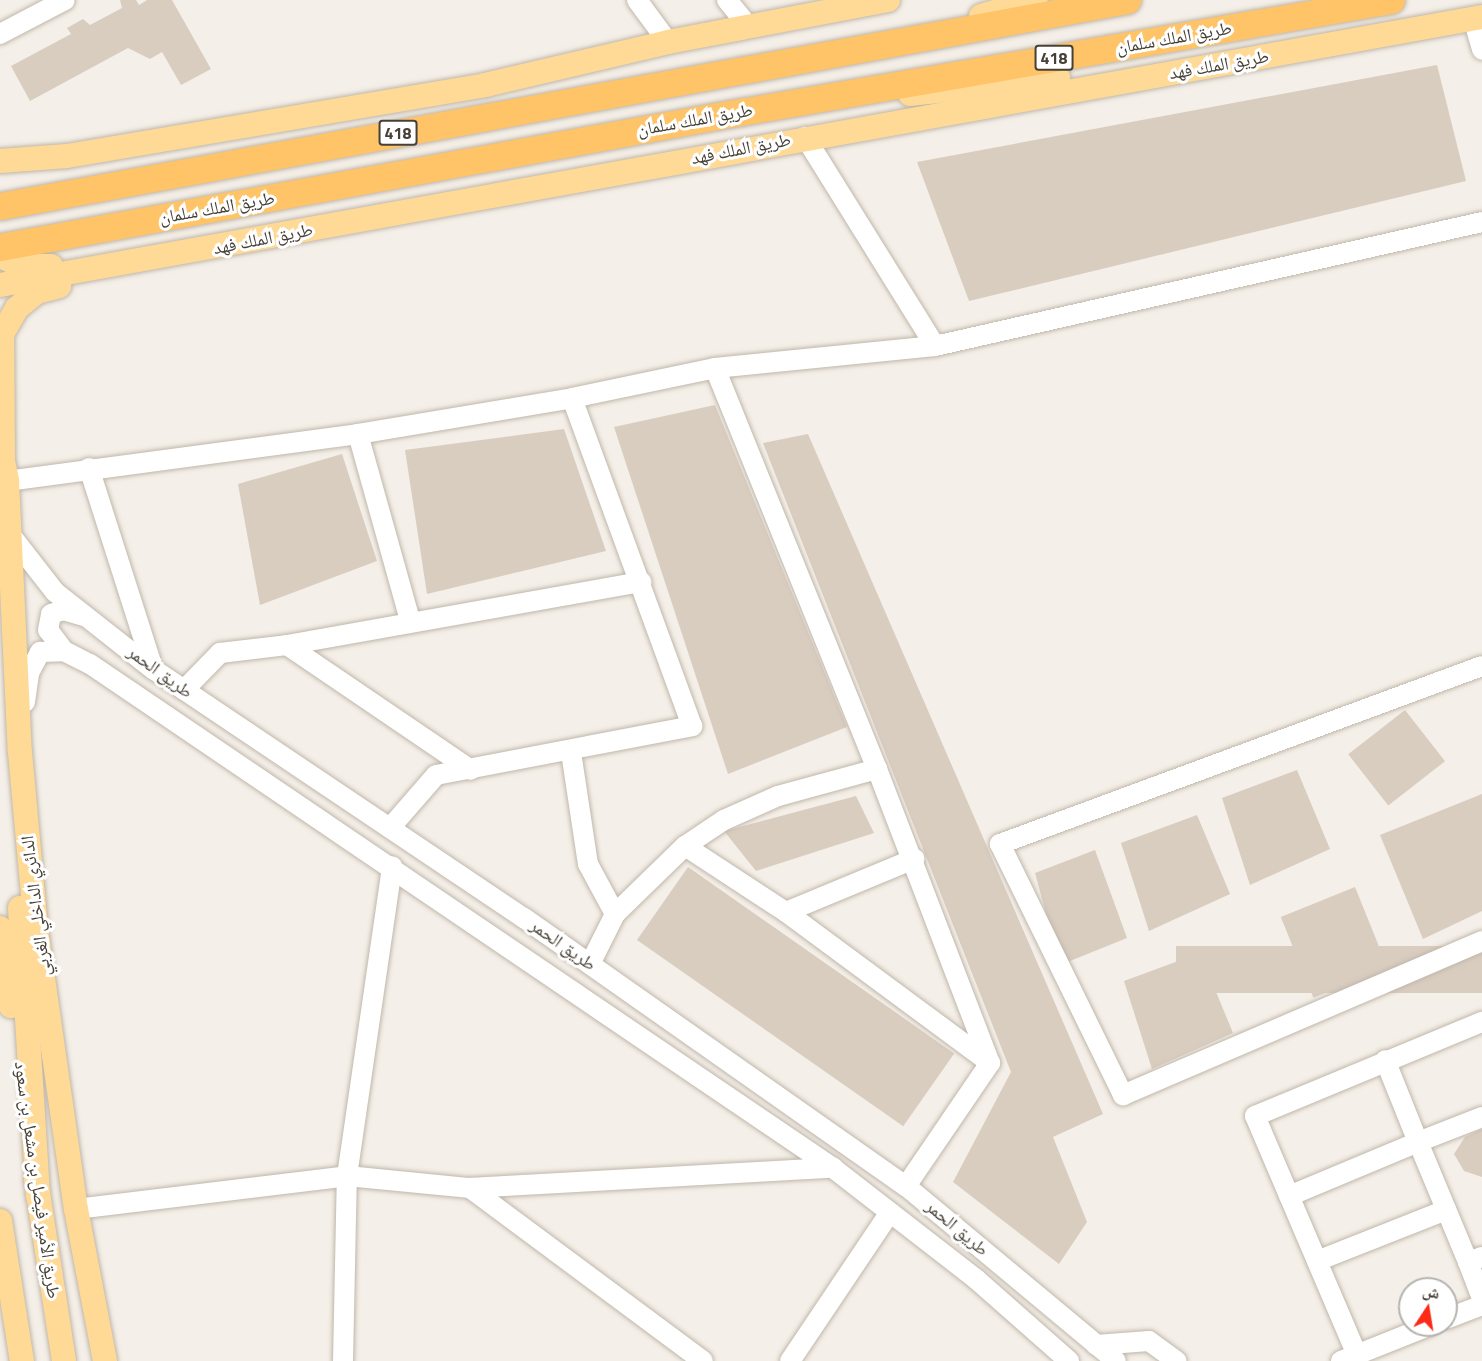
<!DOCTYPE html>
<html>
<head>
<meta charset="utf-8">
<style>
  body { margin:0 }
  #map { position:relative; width:1482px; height:1361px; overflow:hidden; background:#f4efe8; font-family:"Titillium Web","Noto Naskh Arabic",sans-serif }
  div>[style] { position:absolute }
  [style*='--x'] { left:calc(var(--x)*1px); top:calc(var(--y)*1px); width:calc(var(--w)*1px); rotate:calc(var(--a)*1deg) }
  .building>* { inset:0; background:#d9cdc0; transform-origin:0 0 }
  .roads { filter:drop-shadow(0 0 2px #c0b7aa) drop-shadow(0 0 2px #c0b7aa) }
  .minor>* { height:20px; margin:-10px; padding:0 10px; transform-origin:10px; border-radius:10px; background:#fff }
  .major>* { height:24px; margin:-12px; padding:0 12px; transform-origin:12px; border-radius:12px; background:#ffda96 }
  .highway>* { height:27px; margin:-13.5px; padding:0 13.5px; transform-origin:13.5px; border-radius:13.5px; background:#ffc368 }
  span { translate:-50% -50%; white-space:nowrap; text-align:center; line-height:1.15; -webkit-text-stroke:6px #fff; paint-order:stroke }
  .shield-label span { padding:2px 4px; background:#fff; border:2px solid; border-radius:4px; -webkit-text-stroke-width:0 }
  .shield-label { font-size:16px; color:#474036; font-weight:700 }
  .street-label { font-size:18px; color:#474036 }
  .north { position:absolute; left:1398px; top:1277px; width:60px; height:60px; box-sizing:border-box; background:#fff; border:2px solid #b5b3af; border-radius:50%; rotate:12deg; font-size:16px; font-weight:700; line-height:24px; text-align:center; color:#474036 }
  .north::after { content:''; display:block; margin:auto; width:21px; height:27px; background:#fc2a16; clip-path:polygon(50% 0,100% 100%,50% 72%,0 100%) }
</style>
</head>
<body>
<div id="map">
  <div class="building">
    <i style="clip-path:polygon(120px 0,136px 0,139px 5px,147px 0,172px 0,211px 69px,181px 85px,162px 52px,150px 59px,128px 48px,30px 101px,11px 66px,71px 34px,67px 28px,83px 19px,90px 25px,122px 8px)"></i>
    <i style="clip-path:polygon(1437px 65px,1466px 181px,969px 301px,917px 162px)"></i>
    <i style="clip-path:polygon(715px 405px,847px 727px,728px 774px,614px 427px)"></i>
    <i style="clip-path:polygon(564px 429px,606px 551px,427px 594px,405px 450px)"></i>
    <i style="clip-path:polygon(808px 434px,1103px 1114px,1053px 1137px,1087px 1222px,1059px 1264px,953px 1182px,1011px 1072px,763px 443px)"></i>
    <i style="clip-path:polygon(342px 454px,377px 561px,260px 605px,238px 484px)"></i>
    <i style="left:1405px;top:710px;width:65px;height:72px;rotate:52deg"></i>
    <i style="clip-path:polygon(1297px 770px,1330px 849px,1250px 885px,1222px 798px)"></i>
    <i style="clip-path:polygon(1482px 794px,1482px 911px,1423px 939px,1380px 835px)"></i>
    <i style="clip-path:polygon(856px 796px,874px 833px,756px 871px,724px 831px)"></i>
    <i style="clip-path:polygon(1197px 815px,1230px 894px,1149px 931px,1121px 843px)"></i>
    <i style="clip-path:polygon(1095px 850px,1127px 938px,1060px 965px,1035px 873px)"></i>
    <i style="left:688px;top:867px;width:325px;height:89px;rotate:35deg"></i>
    <i style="left:1355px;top:887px;width:87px;height:80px;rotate:68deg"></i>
    <i style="left:1482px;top:946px;width:47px;height:306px;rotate:90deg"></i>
    <i style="clip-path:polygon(1200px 953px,1233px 1033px,1152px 1069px,1124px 981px)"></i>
    <i style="clip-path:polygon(1482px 1129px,1482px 1177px,1464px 1171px,1454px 1154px,1465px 1137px)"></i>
  </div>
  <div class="roads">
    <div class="minor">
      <i style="--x:637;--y:0;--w:52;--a:53.6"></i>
      <i style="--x:727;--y:0;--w:33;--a:51"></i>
      <i style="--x:1473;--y:18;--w:33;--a:74"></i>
      <i style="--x:0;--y:34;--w:73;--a:-27.6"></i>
      <i style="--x:805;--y:137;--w:246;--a:58.1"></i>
      <i style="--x:935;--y:346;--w:561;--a:-12.77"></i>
      <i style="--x:358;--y:434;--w:193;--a:74.4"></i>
      <i style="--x:89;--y:468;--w:211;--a:72.3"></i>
      <i style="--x:7;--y:481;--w:354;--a:-7.6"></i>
      <i style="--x:358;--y:434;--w:217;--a:-9.5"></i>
      <i style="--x:572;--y:398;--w:146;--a:-11.8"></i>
      <i style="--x:715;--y:368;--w:221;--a:-5.7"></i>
      <i style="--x:9;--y:533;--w:75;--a:52.1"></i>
      <i style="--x:55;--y:592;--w:125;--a:38.2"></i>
      <i style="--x:153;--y:669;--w:447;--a:33.9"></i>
      <i style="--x:524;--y:918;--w:467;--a:35.1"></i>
      <i style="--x:906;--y:1186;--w:273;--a:39.8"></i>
      <i style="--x:287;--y:645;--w:222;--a:34.2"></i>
      <i style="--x:64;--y:651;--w:26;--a:-127"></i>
      <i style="--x:48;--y:630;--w:16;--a:-79"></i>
      <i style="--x:51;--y:614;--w:13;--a:-18"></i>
      <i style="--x:63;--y:610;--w:22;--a:16"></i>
      <i style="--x:1482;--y:666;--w:514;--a:159.73"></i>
      <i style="--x:1000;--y:844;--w:280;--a:63.9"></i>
      <i style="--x:1123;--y:1095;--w:391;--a:-23.2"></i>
      <i style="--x:184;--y:690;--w:52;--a:-45.8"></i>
      <i style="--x:220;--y:653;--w:67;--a:-6.8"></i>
      <i style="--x:287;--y:645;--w:360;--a:-10.1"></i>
      <i style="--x:25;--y:702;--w:29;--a:-82"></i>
      <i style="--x:29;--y:673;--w:24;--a:-62"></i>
      <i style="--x:40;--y:652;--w:24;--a:-2"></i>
      <i style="--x:64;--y:651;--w:29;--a:27"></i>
      <i style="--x:90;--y:664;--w:898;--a:34.15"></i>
      <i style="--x:833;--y:1168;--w:181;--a:37.8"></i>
      <i style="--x:976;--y:1279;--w:124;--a:41.4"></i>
      <i style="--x:571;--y:752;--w:113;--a:81.4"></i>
      <i style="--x:588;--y:864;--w:57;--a:61.6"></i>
      <i style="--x:877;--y:769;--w:315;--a:69"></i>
      <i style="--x:390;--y:828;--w:70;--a:-49"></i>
      <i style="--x:436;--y:775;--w:261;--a:-10.8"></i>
      <i style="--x:692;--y:726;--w:349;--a:-110.1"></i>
      <i style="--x:685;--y:846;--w:121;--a:33.2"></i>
      <i style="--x:786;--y:912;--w:254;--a:36.5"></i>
      <i style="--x:990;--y:1063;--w:149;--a:124.3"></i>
      <i style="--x:786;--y:912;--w:139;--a:-22.5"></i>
      <i style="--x:590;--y:964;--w:56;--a:-63.4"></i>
      <i style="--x:615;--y:914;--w:98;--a:-44.2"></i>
      <i style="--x:685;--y:846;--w:47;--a:-33.7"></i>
      <i style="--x:724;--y:820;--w:59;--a:-24"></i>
      <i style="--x:778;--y:796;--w:103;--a:-15.3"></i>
      <i style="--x:877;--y:769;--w:432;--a:-112"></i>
      <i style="--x:470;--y:1188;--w:290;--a:36.6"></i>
      <i style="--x:1289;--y:1196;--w:140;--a:-22.7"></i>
      <i style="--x:1418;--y:1142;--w:88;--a:-111.9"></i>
      <i style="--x:76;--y:1209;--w:273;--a:-6.9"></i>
      <i style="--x:347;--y:1176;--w:124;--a:5.6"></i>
      <i style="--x:470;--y:1188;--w:364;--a:-3.2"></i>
      <i style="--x:1482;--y:1257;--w:15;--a:160"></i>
      <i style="--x:1468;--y:1262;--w:39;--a:69"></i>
      <i style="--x:1317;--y:1261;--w:139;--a:-21.6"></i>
      <i style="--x:1468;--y:1262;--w:130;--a:-112.6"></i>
      <i style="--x:1418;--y:1142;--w:69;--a:-21.3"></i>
      <i style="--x:1446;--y:1319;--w:39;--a:-21"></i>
      <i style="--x:1096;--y:1345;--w:53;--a:-4.3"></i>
      <i style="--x:1149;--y:1341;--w:34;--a:36"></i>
      <i style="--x:1357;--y:1355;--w:260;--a:-113.1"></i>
      <i style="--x:1255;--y:1116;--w:246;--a:-22.5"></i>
      <i style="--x:343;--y:1361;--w:185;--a:-88.8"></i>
      <i style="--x:347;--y:1176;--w:313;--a:-81.7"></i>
      <i style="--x:790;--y:1361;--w:179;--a:-56.1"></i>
      <i style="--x:1341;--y:1361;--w:97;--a:-21.8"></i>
    </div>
    <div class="major">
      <i style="--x:981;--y:16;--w:57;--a:-16.2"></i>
      <i style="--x:910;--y:94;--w:149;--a:-6.2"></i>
      <i style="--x:0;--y:161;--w:67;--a:-4.3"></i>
      <i style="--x:67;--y:156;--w:424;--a:-9.6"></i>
      <i style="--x:485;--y:85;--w:188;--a:-13.2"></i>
      <i style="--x:668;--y:42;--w:224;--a:-10.8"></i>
      <i style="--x:0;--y:250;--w:9;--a:58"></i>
      <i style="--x:5;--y:258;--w:18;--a:27"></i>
      <i style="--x:21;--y:266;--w:30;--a:0"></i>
      <i style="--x:0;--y:285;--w:1506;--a:-10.25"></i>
      <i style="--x:0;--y:447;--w:35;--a:78"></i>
      <i style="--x:7;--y:481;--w:271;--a:87.3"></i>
      <i style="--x:20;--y:752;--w:178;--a:84.8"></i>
      <i style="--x:36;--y:929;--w:283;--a:81.9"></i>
      <i style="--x:76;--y:1209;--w:155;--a:79.2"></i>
      <i style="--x:3;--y:462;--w:128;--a:-90.4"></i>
      <i style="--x:2;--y:334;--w:30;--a:-60"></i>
      <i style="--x:17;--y:308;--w:26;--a:-39"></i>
      <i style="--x:37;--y:292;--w:23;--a:-15"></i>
      <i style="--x:20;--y:908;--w:289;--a:86.4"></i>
      <i style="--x:0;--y:928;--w:79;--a:82"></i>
      <i style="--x:36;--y:1180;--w:183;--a:81.2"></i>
      <i style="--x:0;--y:1221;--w:142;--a:81.1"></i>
    </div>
    <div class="highway">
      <i style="--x:0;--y:206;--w:1146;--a:-10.36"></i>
      <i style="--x:0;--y:247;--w:729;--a:-10.35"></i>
      <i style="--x:717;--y:116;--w:684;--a:-9.77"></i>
    </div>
  </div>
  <div class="shield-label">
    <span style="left:1054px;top:58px">418</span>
    <span style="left:398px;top:133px">418</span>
  </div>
  <div class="street-label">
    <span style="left:1174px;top:38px;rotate:-10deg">طريق الملك سلمان</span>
    <span style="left:1219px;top:65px;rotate:-10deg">طريق الملك فهد</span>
    <span style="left:695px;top:120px;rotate:-10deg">طريق الملك سلمان</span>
    <span style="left:741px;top:149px;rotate:-11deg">طريق الملك فهد</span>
    <span style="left:217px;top:208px;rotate:-10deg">طريق الملك سلمان</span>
    <span style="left:263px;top:239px;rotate:-11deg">طريق الملك فهد</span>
    <span style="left:160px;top:672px;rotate:36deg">طريق الحمر</span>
    <span style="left:36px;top:906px;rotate:-97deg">الدائري الداخلي الغربي</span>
    <span style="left:563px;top:945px;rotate:35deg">طريق الحمر</span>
    <span style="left:37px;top:1180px;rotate:82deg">طريق الأمير فيصل بن مشعل بن سعود</span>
    <span style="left:957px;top:1228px;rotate:40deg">طريق الحمر</span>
  </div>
  <div class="north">ش</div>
</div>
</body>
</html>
